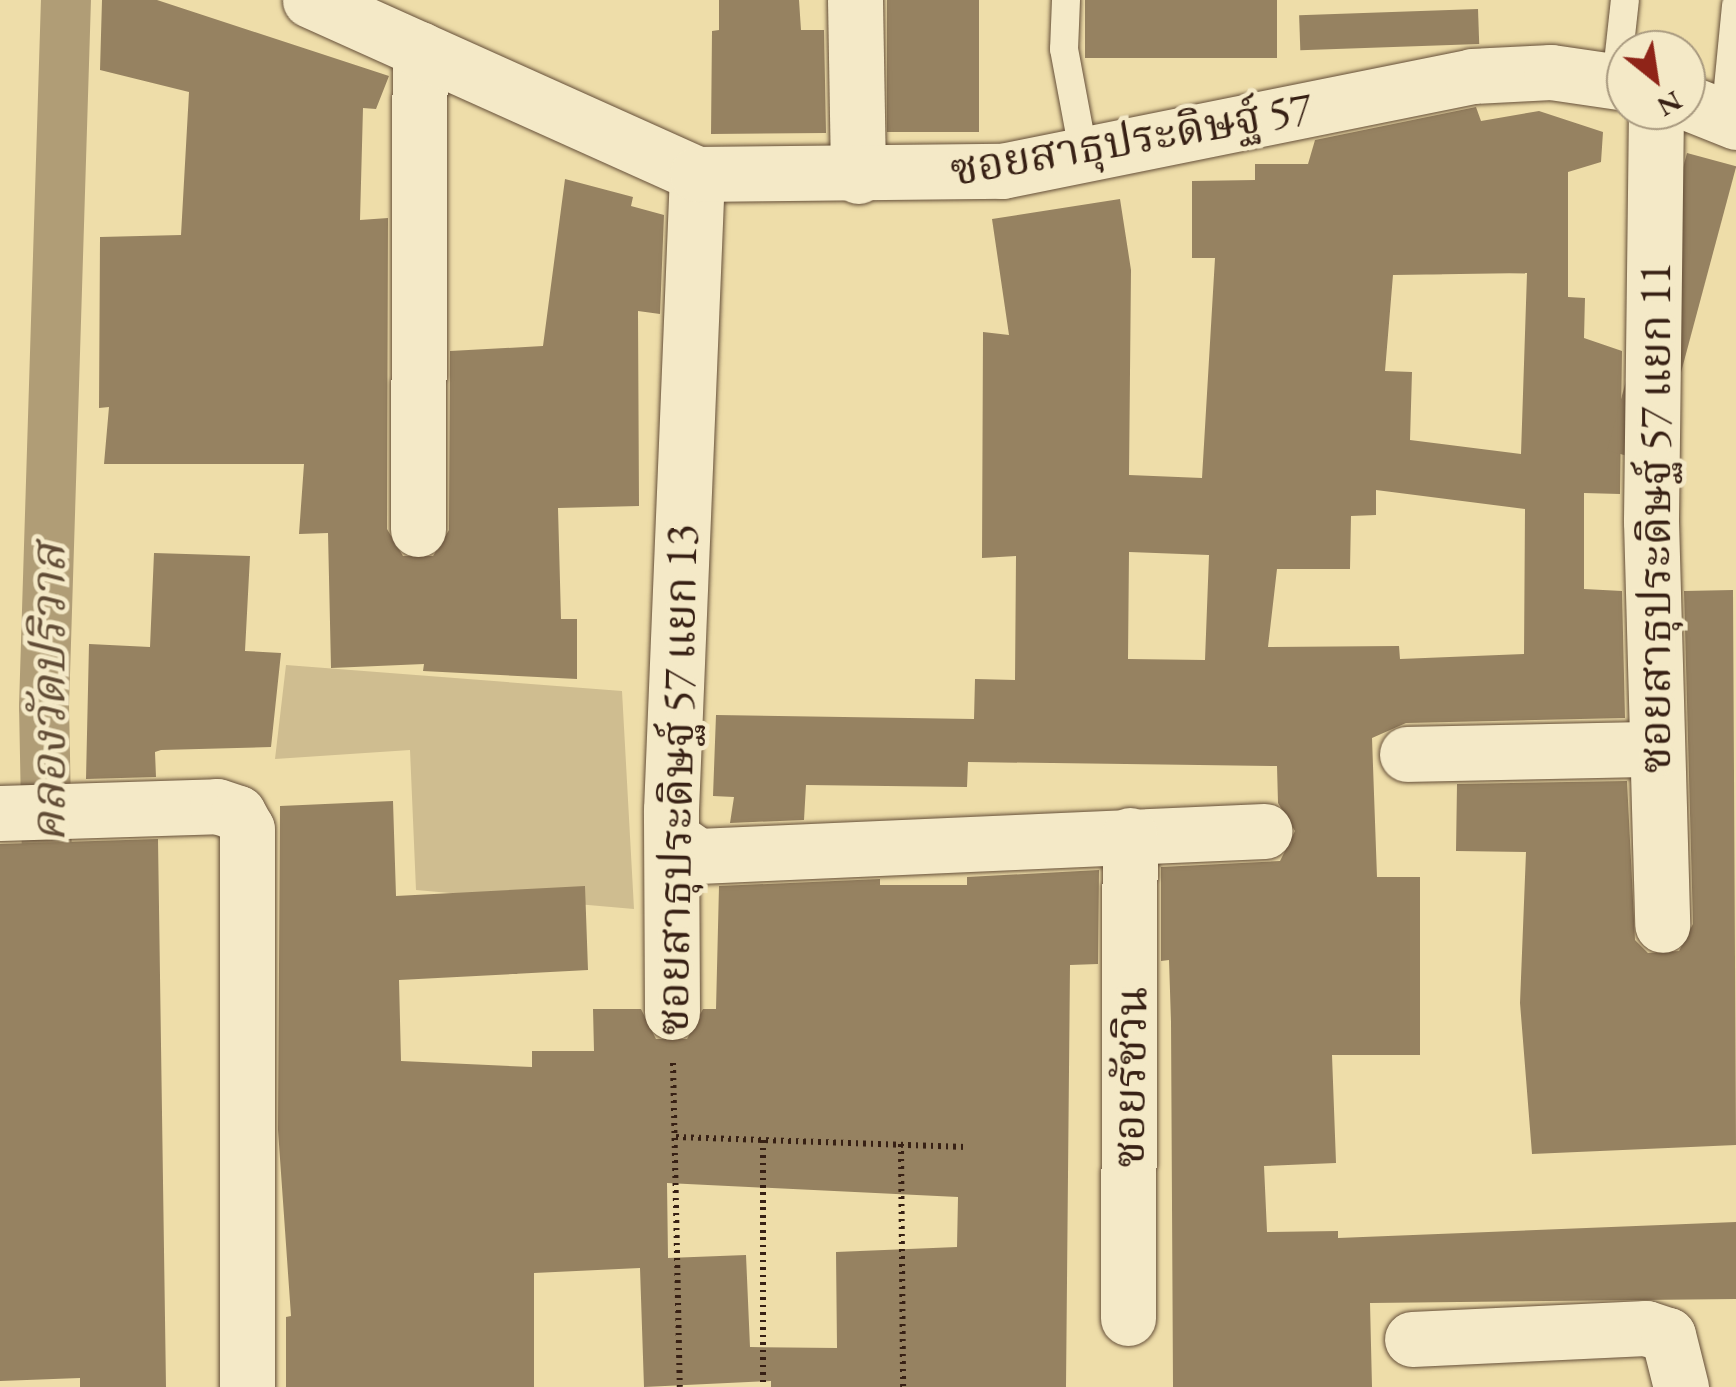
<!DOCTYPE html>
<html>
<head>
<meta charset="utf-8">
<style>
  body { margin:0 }
  #map { position:relative; width:1736px; height:1387px; overflow:hidden; background:#eedda9; font-family:"EB Garamond","Noto Serif Thai",serif }
  div>[style] { position:absolute }
  [style*='--x'] { left:calc(var(--x)*1px); top:calc(var(--y)*1px); width:calc(var(--w)*1px); rotate:calc(var(--a)*1deg) }
  .green>* { inset:0; background:#cfbd90 }
  .canal>* { height:50px; margin:-25px; padding:0 25px; transform-origin:25px; border-radius:25px; background:#b09d76 }
  .building>* { inset:0; background:#968261; transform-origin:0 0 }
  .path>* { height:6px; margin-top:-3px; transform-origin:0; background:repeating-linear-gradient(90deg,#372014 0 2.5px,transparent 0 7.5px) }
  .roads { filter:drop-shadow(0 0 2px #654f39) drop-shadow(0 0 2px #654f39) }
  .lane>* { height:28px; margin:-14px; padding:0 14px; transform-origin:14px; border-radius:14px; background:#f4e9c7 }
  .street>* { height:55px; margin:-27.5px; padding:0 27.5px; transform-origin:27.5px; border-radius:27.5px; background:#f4e9c7 }
  .secondary>* { height:55px; margin:-27.5px; padding:0 27.5px; transform-origin:27.5px; border-radius:27.5px; background:#f4e9c7 }
  span { translate:-50% -50%; white-space:nowrap; text-align:center; line-height:1.15; -webkit-text-stroke:9px #f4e9c7; paint-order:stroke }
  .street-label { font-size:45px; color:#372014 }
  .water-label { font-size:48px; color:#614c36; font-style:italic }
  .north { position:absolute; left:1606px; top:30px; width:100px; height:100px; box-sizing:border-box; background:#f4e9c7; border:2px solid #a8997f; border-radius:50%; rotate:150deg; font-size:28px; font-weight:700; line-height:40px; text-align:center; color:#372014 }
  .north::after { content:''; display:block; margin:auto; width:35px; height:45px; background:#8f2418; clip-path:polygon(50% 0,100% 100%,50% 72%,0 100%) }
</style>
</head>
<body>
<div id="map">
  <div class="green">
    <i style="clip-path:polygon(286px 665px,622px 691px,634px 909px,416px 890px,410px 750px,275px 759px)"></i>
  </div>
  <div class="canal">
    <i style="--x:48;--y:912;--w:205;--a:-91.1"></i>
    <i style="--x:44;--y:707;--w:707;--a:-88.22"></i>
  </div>
  <div class="building">
    <i style="clip-path:polygon(102px 0,157px 0,389px 76px,376px 109px,363px 108px,360px 220px,388px 218px,387px 529px,403px 556px,433px 556px,449px 530px,450px 351px,543px 346px,565px 179px,633px 197px,631px 206px,664px 215px,660px 314px,638px 311px,639px 506px,558px 508px,561px 619px,577px 619px,577px 679px,423px 671px,424px 664px,331px 668px,328px 533px,299px 534px,304px 464px,104px 464px,109px 407px,99px 408px,100px 237px,181px 235px,189px 92px,100px 70px)"></i>
    <i style="clip-path:polygon(719px 0,799px 0,801px 30px,824px 30px,826px 133px,711px 134px,712px 31px,719px 30px)"></i>
    <i style="left:887px;top:0;width:92px;height:132px"></i>
    <i style="left:1085px;top:0;width:192px;height:58px"></i>
    <i style="left:1478px;top:9px;width:35px;height:179px;rotate:88deg"></i>
    <i style="clip-path:polygon(evenodd,1476px 107px,1481px 121px,1539px 111px,1603px 132px,1601px 162px,1568px 172px,1568px 297px,1585px 298px,1584px 338px,1622px 351px,1620px 494px,1584px 493px,1584px 589px,1622px 591px,1625px 718px,1406px 723px,1372px 738px,1377px 877px,1420px 877px,1420px 1055px,1332px 1055px,1336px 1163px,1264px 1166px,1267px 1232px,1338px 1231px,1338px 1238px,1736px 1222px,1736px 1299px,1370px 1303px,1372px 1387px,1173px 1387px,1171px 1022px,1169px 960px,1161px 961px,1161px 867px,1280px 861px,1295px 831px,1278px 803px,1277px 766px,968px 762px,967px 787px,806px 785px,804px 820px,730px 823px,734px 797px,713px 796px,716px 715px,974px 719px,975px 679px,1015px 680px,1016px 556px,982px 558px,983px 332px,1009px 335px,992px 219px,1120px 199px,1131px 270px,1129px 475px,1202px 478px,1215px 258px,1192px 258px,1192px 181px,1255px 180px,1255px 164px,1308px 164px,1315px 140px,1476px 107px,1527px 273px,1521px 454px,1410px 440px,1412px 372px,1385px 371px,1393px 275px,1527px 273px,1476px 107px,1376px 490px,1525px 509px,1524px 654px,1400px 659px,1399px 646px,1268px 647px,1277px 569px,1350px 569px,1351px 516px,1376px 515px,1376px 490px,1476px 107px,1129px 552px,1209px 555px,1205px 660px,1128px 659px,1129px 552px)"></i>
    <i style="left:1687px;top:153px;width:51px;height:308px;rotate:15deg"></i>
    <i style="clip-path:polygon(154px 553px,250px 556px,245px 651px,281px 653px,271px 747px,161px 750px,155px 752px,156px 777px,86px 779px,89px 644px,150px 647px)"></i>
    <i style="clip-path:polygon(1733px 590px,1736px 1145px,1532px 1154px,1520px 1003px,1526px 852px,1456px 851px,1457px 784px,1627px 781px,1635px 940px,1648px 953px,1679px 951px,1693px 924px,1684px 591px)"></i>
    <i style="clip-path:polygon(evenodd,393px 801px,396px 896px,585px 886px,588px 970px,399px 980px,401px 1061px,532px 1067px,532px 1051px,594px 1051px,593px 1009px,641px 1009px,656px 1039px,687px 1039px,703px 1009px,716px 1009px,719px 886px,880px 879px,880px 885px,967px 885px,967px 877px,1099px 870px,1098px 964px,1070px 965px,1066px 1387px,771px 1387px,771px 1381px,644px 1387px,640px 1268px,534px 1273px,534px 1387px,286px 1387px,286px 1317px,291px 1316px,278px 1130px,280px 806px,393px 801px,667px 1183px,958px 1197px,957px 1247px,836px 1252px,837px 1348px,750px 1347px,746px 1255px,668px 1258px,667px 1183px)"></i>
    <i style="clip-path:polygon(158px 839px,166px 1387px,80px 1387px,80px 1378px,0 1381px,0 844px)"></i>
  </div>
  <div class="path">
    <i style="--x:673;--y:1063;--w:324;--a:88.8"></i>
    <i style="--x:676;--y:1137;--w:290;--a:2"></i>
    <i style="--x:763;--y:1140;--w:247;--a:90"></i>
    <i style="--x:901;--y:1144;--w:243;--a:89.5"></i>
  </div>
  <div class="roads">
    <div class="lane">
      <i style="--x:1066;--y:0;--w:49;--a:92.3"></i>
      <i style="--x:1064;--y:49;--w:109;--a:79.4"></i>
      <i style="--x:1616;--y:81;--w:81;--a:-83.7"></i>
      <i style="--x:1725;--y:118;--w:113;--a:-84.4"></i>
    </div>
    <div class="street">
      <i style="--x:855;--y:0;--w:176;--a:89"></i>
      <i style="--x:1656;--y:110;--w:411;--a:90.7"></i>
      <i style="--x:1651;--y:521;--w:404;--a:88.4"></i>
      <i style="--x:418;--y:529;--w:480;--a:-89.8"></i>
      <i style="--x:1407;--y:754;--w:247;--a:-1.2"></i>
      <i style="--x:0;--y:813;--w:217;--a:-1.8"></i>
      <i style="--x:217;--y:806;--w:22;--a:18"></i>
      <i style="--x:238;--y:813;--w:18;--a:61"></i>
      <i style="--x:247;--y:829;--w:558;--a:90"></i>
      <i style="--x:672;--y:838;--w:32;--a:35"></i>
      <i style="--x:698;--y:856;--w:567;--a:-2.53"></i>
      <i style="--x:672;--y:1012;--w:202;--a:-90.3"></i>
      <i style="--x:671;--y:810;--w:637;--a:-87.66"></i>
      <i style="--x:1128;--y:1318;--w:483;--a:-89.8"></i>
      <i style="--x:1412;--y:1339;--w:234;--a:-2.7"></i>
      <i style="--x:1646;--y:1328;--w:23;--a:18"></i>
      <i style="--x:1668;--y:1335;--w:54;--a:76"></i>
    </div>
    <div class="secondary">
      <i style="--x:310;--y:0;--w:424;--a:24.2"></i>
      <i style="--x:697;--y:174;--w:305;--a:-0.6"></i>
      <i style="--x:1002;--y:171;--w:480;--a:-11.4"></i>
      <i style="--x:1472;--y:76;--w:79;--a:-2.9"></i>
      <i style="--x:1551;--y:72;--w:76;--a:8.3"></i>
      <i style="--x:1686;--y:102;--w:54;--a:21.8"></i>
    </div>
  </div>
  <div class="street-label">
    <span style="left:1131px;top:139px;rotate:-10deg">ซอยสาธุประดิษฐ์ 57</span>
    <span style="left:1655px;top:518px;rotate:-90deg">ซอยสาธุประดิษฐ์ 57 แยก 11</span>
    <span style="left:677px;top:780px;rotate:-89deg">ซอยสาธุประดิษฐ์ 57 แยก 13</span>
    <span style="left:1130px;top:1077px;rotate:-89deg">ซอยรัชวิน</span>
  </div>
  <div class="water-label">
    <span style="left:48px;top:693px;rotate:-90deg">คลองวัดปริวาส</span>
  </div>
  <div class="north">N</div>
</div>
</body>
</html>
